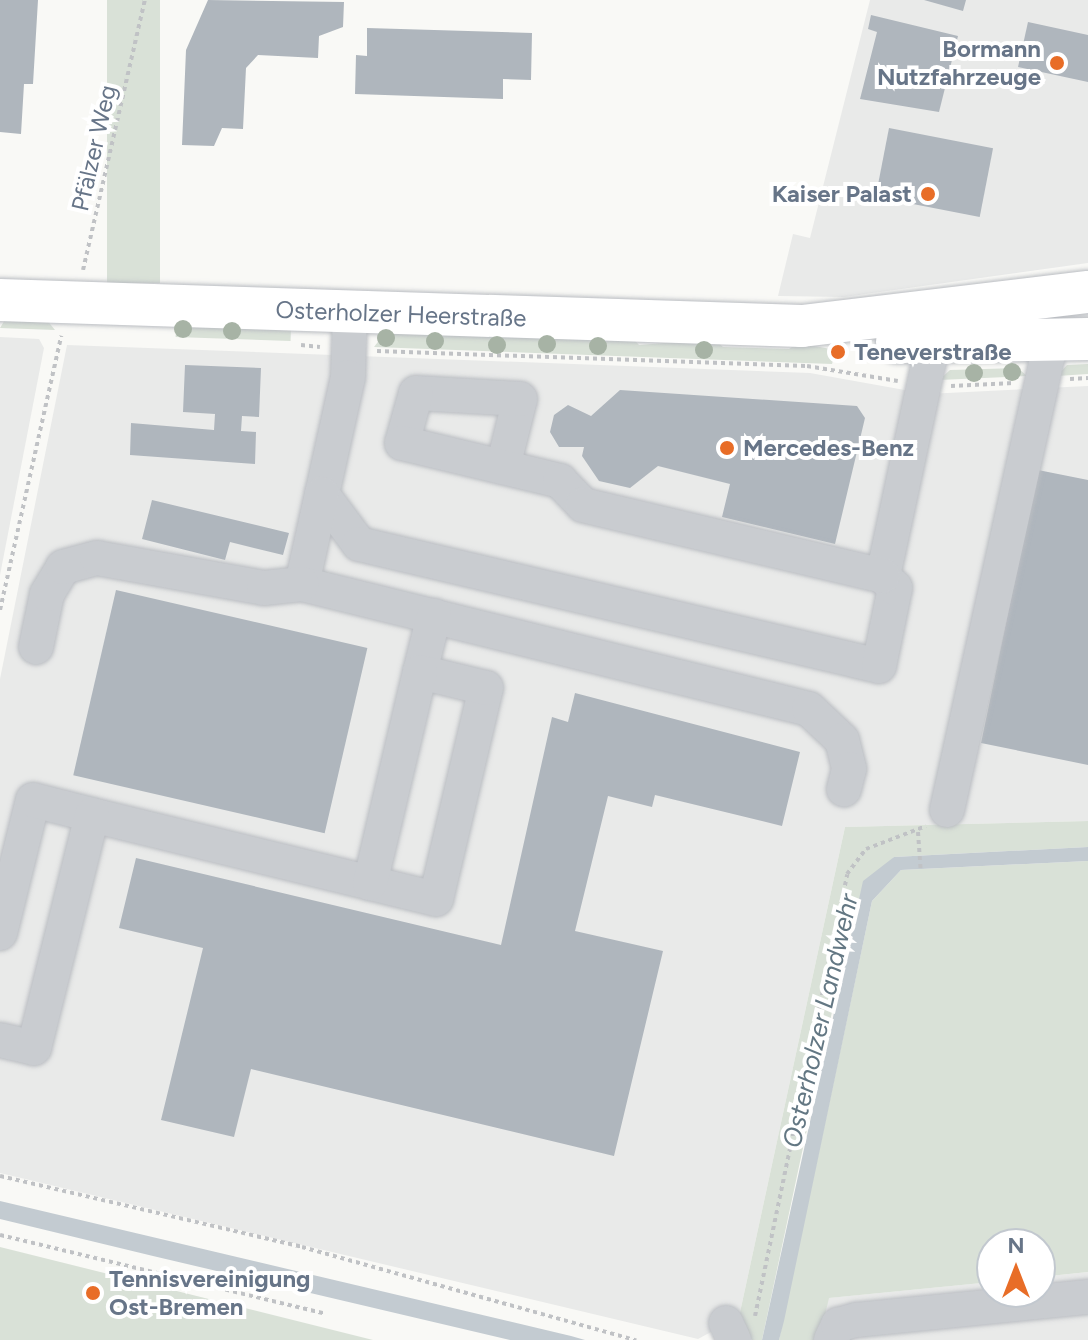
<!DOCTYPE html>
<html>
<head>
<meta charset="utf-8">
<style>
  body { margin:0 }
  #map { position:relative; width:1088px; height:1340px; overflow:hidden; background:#f9f9f6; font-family:Figtree,sans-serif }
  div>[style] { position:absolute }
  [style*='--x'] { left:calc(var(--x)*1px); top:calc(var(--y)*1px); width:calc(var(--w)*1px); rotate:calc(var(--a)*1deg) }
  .built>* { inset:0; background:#e9eae9 }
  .green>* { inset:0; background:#d9e1d7; transform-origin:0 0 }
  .water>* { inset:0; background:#c3cbd1 }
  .building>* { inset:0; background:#afb6bd; transform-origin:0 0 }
  .path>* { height:4px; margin-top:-2px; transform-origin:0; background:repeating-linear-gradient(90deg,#c0c2c5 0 4px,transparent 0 8px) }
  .roads { filter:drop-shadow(0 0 2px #babdc2) drop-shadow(0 0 2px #babdc2) }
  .minor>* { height:34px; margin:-17px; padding:0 17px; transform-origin:17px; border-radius:17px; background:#c9ccd0 }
  .major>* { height:42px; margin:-21px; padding:0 21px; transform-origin:21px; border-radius:21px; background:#fff }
  .trees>* { width:18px; height:18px; margin:-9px; border-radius:50%; background:#a7b3a5 }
  .dots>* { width:22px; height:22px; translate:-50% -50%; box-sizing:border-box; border:4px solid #fff; border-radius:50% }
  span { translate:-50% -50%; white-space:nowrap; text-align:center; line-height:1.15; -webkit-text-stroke:8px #fff; paint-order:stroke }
  .poi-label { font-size:24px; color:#677588; font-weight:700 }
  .right { translate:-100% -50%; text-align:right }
  .left { translate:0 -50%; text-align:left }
  .street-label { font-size:24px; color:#677588 }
  .water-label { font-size:26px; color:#637783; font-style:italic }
  .north { position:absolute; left:976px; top:1228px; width:80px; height:80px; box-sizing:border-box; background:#fff; border:2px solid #c2c8cf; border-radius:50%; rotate:0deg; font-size:22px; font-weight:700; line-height:32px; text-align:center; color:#677588 }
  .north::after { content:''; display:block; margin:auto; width:28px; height:36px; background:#e86d27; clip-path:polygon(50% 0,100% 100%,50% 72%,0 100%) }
</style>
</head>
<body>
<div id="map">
  <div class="built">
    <i style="clip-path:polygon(870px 0,1088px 0,1088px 263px,844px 297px,778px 296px,793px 234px,810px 238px)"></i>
    <i style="clip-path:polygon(0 337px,39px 339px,44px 348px,0 575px)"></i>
    <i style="clip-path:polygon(67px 345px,810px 373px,927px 394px,1088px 386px,1088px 821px,845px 827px,739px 1317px,698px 1339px,0 1173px,0 679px)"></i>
    <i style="clip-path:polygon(1088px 1272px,1088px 1340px,819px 1340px,828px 1298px,992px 1282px,992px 1292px,1040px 1292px,1040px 1277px)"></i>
  </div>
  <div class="green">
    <i style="left:107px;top:0;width:53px;height:283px"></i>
    <i style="clip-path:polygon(6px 318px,46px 319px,55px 330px,0 328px)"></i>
    <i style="left:176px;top:326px;width:115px;height:11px;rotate:2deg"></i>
    <i style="clip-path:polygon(387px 330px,632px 337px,639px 345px,714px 339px,723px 347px,789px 349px,798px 343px,836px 350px,832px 364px,374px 347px)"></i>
    <i style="clip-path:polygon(1088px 364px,1088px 374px,1057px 376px,1067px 365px)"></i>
    <i style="clip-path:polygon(1018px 368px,1027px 376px,939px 380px,950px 370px)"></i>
    <i style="clip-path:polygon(1088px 821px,1088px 847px,894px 857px,855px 904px,762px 1340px,752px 1340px,739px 1317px,845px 827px)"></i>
    <i style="clip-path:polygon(1088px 861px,1088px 1272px,1040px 1277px,1040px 1244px,992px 1244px,992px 1282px,829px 1298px,819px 1340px,779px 1340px,872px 901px,901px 870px)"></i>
    <i style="clip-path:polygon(0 1247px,373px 1340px,0 1340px)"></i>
  </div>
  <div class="water">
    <i style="clip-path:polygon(1088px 847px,1088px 861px,901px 870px,872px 901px,784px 1321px,779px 1340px,762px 1340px,863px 881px,894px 857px)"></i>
    <i style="clip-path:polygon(0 1201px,571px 1336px,585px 1340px,510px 1340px,153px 1256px,0 1219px)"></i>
  </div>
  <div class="building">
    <i style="clip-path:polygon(0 0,38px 0,33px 84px,24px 84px,21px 134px,0 132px)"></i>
    <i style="clip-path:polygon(208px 0,344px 2px,343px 27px,319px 36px,318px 58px,258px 55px,246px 68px,243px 129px,222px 128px,214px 146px,182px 145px,186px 50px)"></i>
    <i style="clip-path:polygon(924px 0,966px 0,963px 11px)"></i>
    <i style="clip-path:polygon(871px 15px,958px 36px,939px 112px,860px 99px,877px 32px,868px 29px)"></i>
    <i style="clip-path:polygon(1028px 22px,1088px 35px,1088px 82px,1018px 67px)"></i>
    <i style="clip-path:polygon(367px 28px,532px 33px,531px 80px,503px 79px,503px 99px,355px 94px,356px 55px,367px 56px)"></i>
    <i style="left:889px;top:128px;width:106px;height:70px;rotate:11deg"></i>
    <i style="clip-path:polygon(185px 365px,261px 368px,259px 417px,242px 416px,241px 431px,256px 432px,255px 464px,130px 455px,131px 423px,214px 430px,215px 414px,183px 412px)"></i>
    <i style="clip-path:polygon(620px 390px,857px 406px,865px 418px,835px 544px,722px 517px,730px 484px,658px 466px,630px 488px,599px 481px,582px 456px,584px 447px,559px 447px,550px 432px,554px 415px,568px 405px,591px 416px)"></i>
    <i style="clip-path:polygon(1038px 470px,1088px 480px,1088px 765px,981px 743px)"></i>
    <i style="clip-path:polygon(152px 500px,289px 533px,283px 555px,230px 542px,225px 560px,142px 539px)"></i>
    <i style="left:116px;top:590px;width:258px;height:190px;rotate:13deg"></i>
    <i style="clip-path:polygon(575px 693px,800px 752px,782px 826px,655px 795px,652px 807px,608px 796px,575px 931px,663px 951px,614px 1156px,251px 1069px,234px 1137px,161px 1120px,203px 948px,119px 928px,136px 858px,501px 945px,552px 717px,568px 722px)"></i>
  </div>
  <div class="path">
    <i style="--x:83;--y:270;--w:277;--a:-77.1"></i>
    <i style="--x:301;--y:345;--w:19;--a:6"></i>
    <i style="--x:377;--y:351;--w:430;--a:2"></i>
    <i style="--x:807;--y:366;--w:92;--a:9.4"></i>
    <i style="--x:1070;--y:379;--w:18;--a:-3"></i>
    <i style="--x:951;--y:386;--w:63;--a:-2.7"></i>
    <i style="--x:0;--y:610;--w:281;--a:-77.4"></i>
    <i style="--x:918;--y:832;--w:39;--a:86"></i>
    <i style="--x:0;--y:1176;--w:310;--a:13.2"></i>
    <i style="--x:302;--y:1247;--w:347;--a:15.6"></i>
    <i style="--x:0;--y:1235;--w:335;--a:13.6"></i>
    <i style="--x:755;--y:1316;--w:451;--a:-78.2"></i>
    <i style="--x:847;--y:874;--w:31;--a:-53"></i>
    <i style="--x:866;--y:849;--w:64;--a:-21"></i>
  </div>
  <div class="roads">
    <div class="minor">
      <i style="--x:350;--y:312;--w:65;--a:91.8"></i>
      <i style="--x:348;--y:377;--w:120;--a:102.5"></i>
      <i style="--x:322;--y:494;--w:62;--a:53.5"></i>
      <i style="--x:359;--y:544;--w:534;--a:13.2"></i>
      <i style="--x:879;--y:666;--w:80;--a:-78.4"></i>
      <i style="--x:895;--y:588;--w:17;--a:-135"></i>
      <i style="--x:883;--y:576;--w:239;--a:-77.9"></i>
      <i style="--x:503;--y:467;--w:70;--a:-76"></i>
      <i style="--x:520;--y:399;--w:104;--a:-176.7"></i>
      <i style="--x:416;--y:393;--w:52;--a:105.6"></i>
      <i style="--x:402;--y:443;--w:163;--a:13.5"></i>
      <i style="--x:560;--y:481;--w:33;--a:46"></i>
      <i style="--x:583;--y:505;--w:308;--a:13.3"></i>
      <i style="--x:322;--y:494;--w:92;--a:102.5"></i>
      <i style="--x:302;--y:584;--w:522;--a:13.85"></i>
      <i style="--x:809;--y:709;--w:45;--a:43.2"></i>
      <i style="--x:842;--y:740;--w:30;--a:76"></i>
      <i style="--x:849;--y:769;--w:21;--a:104"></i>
      <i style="--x:36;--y:647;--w:54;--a:-78.3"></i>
      <i style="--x:47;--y:594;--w:31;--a:-59"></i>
      <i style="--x:63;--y:567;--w:35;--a:-15"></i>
      <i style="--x:97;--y:558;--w:170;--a:10.2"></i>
      <i style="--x:264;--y:588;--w:38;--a:-6"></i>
      <i style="--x:420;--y:672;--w:58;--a:-76"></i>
      <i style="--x:947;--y:810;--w:481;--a:-77.5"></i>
      <i style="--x:0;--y:933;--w:137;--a:-76.1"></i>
      <i style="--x:33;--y:800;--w:61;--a:14.3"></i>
      <i style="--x:92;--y:815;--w:286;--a:13.7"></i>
      <i style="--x:370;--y:883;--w:68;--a:13.6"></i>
      <i style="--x:436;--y:899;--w:217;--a:-76.7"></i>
      <i style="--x:486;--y:688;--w:68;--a:-166.4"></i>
      <i style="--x:420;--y:672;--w:217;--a:103.3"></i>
      <i style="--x:0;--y:1040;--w:35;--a:13"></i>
      <i style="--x:34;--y:1048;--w:240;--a:-76"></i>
      <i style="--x:726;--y:1323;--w:19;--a:65"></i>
      <i style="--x:831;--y:1340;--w:17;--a:-65"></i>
      <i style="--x:838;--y:1325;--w:19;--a:-16"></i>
      <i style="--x:856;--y:1320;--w:233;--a:-5.7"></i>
    </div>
    <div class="major">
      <i style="--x:0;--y:300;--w:802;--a:1.86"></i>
      <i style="--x:802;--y:326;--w:288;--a:-6.8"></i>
      <i style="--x:897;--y:342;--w:191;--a:-0.9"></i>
    </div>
  </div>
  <div class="trees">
    <i style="left:183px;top:329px"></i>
    <i style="left:232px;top:331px"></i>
    <i style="left:386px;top:338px"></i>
    <i style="left:435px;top:341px"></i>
    <i style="left:547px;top:344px"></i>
    <i style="left:497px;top:345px"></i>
    <i style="left:598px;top:346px"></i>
    <i style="left:704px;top:350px"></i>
    <i style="left:1012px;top:372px"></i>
    <i style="left:974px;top:373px"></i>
  </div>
  <div class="dots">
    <i style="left:1057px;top:63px;background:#e86d27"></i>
    <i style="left:928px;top:194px;background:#e86d27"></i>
    <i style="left:838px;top:352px;background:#e86d27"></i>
    <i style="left:727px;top:448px;background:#e86d27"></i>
    <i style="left:93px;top:1293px;background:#e86d27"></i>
  </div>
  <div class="poi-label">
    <span class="right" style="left:1041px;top:63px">Bormann<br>Nutzfahrzeuge</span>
    <span class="right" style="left:912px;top:194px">Kaiser Palast</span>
    <span class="left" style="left:854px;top:352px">Teneverstraße</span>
    <span class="left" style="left:743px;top:448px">Mercedes-Benz</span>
    <span class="left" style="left:109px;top:1293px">Tennisvereinigung<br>Ost-Bremen</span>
  </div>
  <div class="street-label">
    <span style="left:94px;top:148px;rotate:-77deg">Pfälzer Weg</span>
    <span style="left:401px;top:314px;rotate:2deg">Osterholzer Heerstraße</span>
  </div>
  <div class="water-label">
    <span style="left:821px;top:1021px;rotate:-77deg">Osterholzer Landwehr</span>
  </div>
  <div class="north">N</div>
</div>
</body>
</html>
